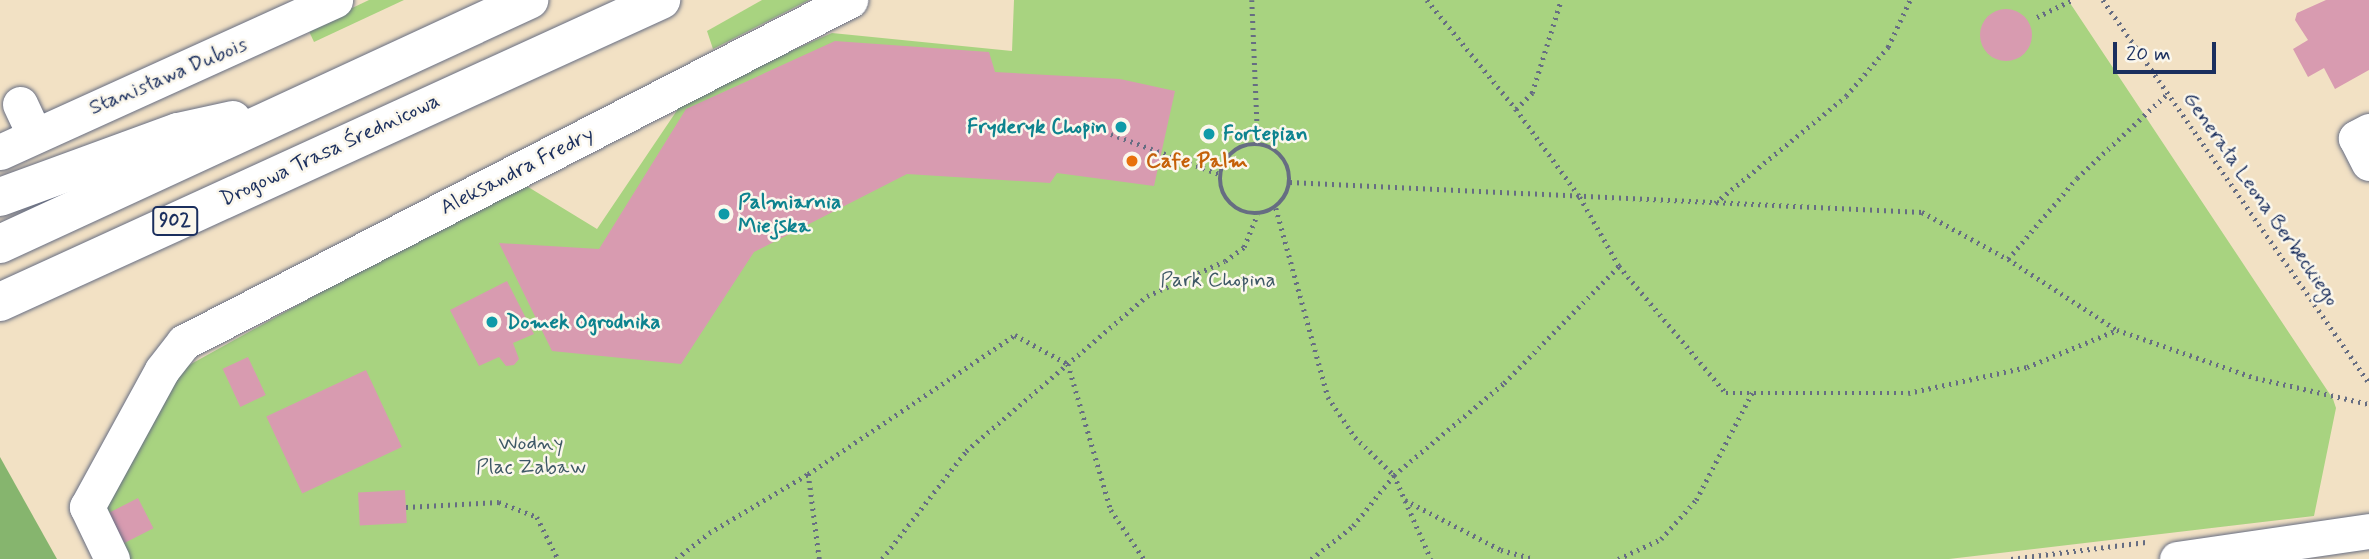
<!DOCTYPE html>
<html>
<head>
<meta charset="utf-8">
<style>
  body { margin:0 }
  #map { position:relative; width:2369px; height:559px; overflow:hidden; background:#f2e1c4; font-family:Mynerve,sans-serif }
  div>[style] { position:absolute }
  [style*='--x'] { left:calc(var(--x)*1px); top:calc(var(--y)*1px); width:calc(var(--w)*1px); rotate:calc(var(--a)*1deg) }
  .green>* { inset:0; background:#a8d380 }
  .forest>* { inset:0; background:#86b56e }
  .building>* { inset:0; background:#d89bb0; transform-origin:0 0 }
  .round { border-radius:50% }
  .path>* { height:4.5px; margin-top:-2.25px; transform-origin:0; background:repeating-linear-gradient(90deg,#666d82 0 2px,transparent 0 7px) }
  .path>.ring { margin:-2.25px; padding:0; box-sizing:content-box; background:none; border:4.5px solid #666d82; border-radius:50% }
  .roads { filter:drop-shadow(0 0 2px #666d82) drop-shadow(0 0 2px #666d82) }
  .minor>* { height:35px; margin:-17.5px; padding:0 17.5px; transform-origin:17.5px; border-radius:17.5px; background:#fff }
  .major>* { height:38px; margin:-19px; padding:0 19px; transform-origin:19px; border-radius:19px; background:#fff }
  .dots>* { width:19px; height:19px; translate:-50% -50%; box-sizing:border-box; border:4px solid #fbf7ec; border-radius:50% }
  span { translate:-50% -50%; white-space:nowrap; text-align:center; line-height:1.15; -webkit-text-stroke:5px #fbf7ec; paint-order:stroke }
  .shield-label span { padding:2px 5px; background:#fbf7ec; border:2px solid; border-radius:5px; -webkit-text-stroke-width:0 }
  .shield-label { font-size:19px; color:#1b2f5e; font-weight:700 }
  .street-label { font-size:21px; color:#1b2f5e }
  .culture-label { font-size:21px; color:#0d838f; font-weight:700 }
  .right { translate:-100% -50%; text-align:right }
  .left { translate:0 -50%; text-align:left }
  .food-label { font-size:21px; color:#c56008; font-weight:700 }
  .park-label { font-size:21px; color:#3e5866 }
  .scale { position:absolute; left:2113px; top:42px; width:103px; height:32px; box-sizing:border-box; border:4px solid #1b2f5e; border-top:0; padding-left:9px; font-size:21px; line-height:24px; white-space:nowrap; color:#1b2f5e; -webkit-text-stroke:5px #fbf7ec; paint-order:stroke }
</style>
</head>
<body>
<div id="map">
  <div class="green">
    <i style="clip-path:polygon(369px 0,404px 0,314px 42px,308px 29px)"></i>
    <i style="clip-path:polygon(762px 0,809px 0,713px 49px,707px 31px)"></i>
    <i style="clip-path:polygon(1014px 0,2068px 0,2333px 399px,2336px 408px,2314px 516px,1949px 559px,127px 559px,100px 507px,182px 369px,520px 182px,597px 229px,686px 97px,832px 33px,1012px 51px)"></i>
  </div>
  <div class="forest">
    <i style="clip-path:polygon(0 457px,57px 559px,0 559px)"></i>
  </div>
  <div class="building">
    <i style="clip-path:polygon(2326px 0,2369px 0,2369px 70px,2335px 89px,2324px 68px,2308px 77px,2293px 49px,2308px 40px,2295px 20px,2297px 13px)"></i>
    <i class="round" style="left:1980px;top:9px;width:52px;height:52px"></i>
    <i style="clip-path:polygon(835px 41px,989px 52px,995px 72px,1120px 79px,1175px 91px,1154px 186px,1057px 173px,1050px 183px,907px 174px,754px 252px,681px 364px,552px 351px,499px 243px,599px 249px,686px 109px)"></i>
    <i style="clip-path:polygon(507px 281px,534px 334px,513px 343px,519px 359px,514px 365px,506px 366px,499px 357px,479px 366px,450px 310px)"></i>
    <i style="left:248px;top:357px;width:42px;height:28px;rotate:65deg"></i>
    <i style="left:366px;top:370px;width:85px;height:110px;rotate:65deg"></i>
    <i style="left:405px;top:490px;width:33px;height:47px;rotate:87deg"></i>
    <i style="left:138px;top:498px;width:34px;height:33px;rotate:63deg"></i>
  </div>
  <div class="path">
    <i style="--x:1252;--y:0;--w:144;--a:87.6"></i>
    <i style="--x:1427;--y:0;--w:141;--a:50.8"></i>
    <i style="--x:1516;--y:109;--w:109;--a:54"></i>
    <i style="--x:1580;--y:197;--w:79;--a:60.5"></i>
    <i style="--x:2103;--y:0;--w:466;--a:55.2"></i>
    <i style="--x:2037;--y:17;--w:39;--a:-26"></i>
    <i style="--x:1516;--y:109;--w:23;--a:-45"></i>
    <i style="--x:1532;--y:93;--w:97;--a:-72.7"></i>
    <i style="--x:1111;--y:134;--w:116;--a:20.2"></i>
    <i class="ring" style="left:1220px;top:144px;width:65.5px;height:65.5px"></i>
    <i style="--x:1290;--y:182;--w:633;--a:2.72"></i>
    <i style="--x:1922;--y:212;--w:98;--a:28.7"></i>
    <i style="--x:2008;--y:259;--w:130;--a:33.1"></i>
    <i style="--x:2117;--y:330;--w:147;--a:19.1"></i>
    <i style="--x:2256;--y:378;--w:116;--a:13"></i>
    <i style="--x:1715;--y:203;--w:169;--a:-39.2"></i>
    <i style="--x:1846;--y:96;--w:65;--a:-49.4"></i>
    <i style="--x:1888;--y:47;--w:52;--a:-64.9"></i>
    <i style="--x:1276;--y:208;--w:196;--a:74.6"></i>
    <i style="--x:1328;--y:397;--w:48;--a:56"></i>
    <i style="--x:1355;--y:437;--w:54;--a:44.3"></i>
    <i style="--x:1394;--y:475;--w:92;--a:66.2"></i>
    <i style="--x:2008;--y:259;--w:106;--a:-49.6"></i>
    <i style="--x:2077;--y:178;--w:125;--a:-43"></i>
    <i style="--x:1405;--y:500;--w:108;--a:27.5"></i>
    <i style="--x:1501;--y:550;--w:34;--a:15"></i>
    <i style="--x:406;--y:507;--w:93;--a:-3.1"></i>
    <i style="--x:499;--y:502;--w:41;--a:21.5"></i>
    <i style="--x:537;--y:517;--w:47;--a:63.4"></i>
    <i style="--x:676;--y:559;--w:42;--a:-38.2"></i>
    <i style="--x:709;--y:533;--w:115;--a:-30.8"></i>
    <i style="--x:819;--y:559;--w:86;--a:-97.4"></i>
    <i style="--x:808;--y:474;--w:249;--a:-33.9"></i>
    <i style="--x:1015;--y:335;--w:60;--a:28.7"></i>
    <i style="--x:1068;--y:364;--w:152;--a:73.6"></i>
    <i style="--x:1111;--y:510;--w:59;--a:56"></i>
    <i style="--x:882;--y:559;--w:137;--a:-52.1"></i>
    <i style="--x:966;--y:451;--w:238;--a:-40.6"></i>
    <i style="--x:1147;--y:296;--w:85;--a:-24.2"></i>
    <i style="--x:1225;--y:261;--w:24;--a:-36"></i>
    <i style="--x:1244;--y:247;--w:35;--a:-68"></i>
    <i style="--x:1311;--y:559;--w:53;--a:-38.2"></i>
    <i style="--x:1353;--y:526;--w:65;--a:-51.2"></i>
    <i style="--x:1394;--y:475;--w:143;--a:-39.9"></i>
    <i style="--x:1504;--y:383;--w:164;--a:-45.5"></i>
    <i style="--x:1619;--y:266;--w:166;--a:49.9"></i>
    <i style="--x:1726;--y:393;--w:182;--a:0"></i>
    <i style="--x:1908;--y:393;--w:122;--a:-12.3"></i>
    <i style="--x:2027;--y:367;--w:97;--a:-22.3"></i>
    <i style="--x:1618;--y:559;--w:47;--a:-24.9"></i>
    <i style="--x:1661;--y:539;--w:52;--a:-48.1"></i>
    <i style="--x:1696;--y:500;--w:121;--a:-62.4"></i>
    <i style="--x:2011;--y:559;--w:136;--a:-7.2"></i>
  </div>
  <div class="roads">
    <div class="minor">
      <i style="--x:20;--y:104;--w:35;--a:65"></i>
      <i style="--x:2369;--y:131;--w:15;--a:152"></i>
      <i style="--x:2356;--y:138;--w:28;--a:63"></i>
      <i style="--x:0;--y:152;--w:368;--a:-24.4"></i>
      <i style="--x:112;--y:559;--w:58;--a:-115.7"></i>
      <i style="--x:87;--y:507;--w:156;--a:-61.3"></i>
      <i style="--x:162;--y:370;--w:36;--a:-52"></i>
      <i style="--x:184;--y:342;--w:749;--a:-27.18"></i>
      <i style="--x:2177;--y:559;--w:194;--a:-8.3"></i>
    </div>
    <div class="major">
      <i style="--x:0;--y:197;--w:189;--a:-20.1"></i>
      <i style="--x:178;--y:132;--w:56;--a:-12.3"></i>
      <i style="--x:0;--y:244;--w:583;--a:-24.76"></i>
      <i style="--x:0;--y:302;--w:727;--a:-24.55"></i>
    </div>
  </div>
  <div class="dots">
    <i style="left:1121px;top:127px;background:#0f9aa8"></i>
    <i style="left:1209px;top:134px;background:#0f9aa8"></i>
    <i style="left:1132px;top:161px;background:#e8710a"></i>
    <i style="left:724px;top:214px;background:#0f9aa8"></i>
    <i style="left:492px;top:322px;background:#0f9aa8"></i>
  </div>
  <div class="shield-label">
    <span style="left:175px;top:221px">902</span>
  </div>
  <div class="street-label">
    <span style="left:168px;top:76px;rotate:-23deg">Stanisława Dubois</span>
    <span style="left:330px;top:150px;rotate:-25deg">Drogowa Trasa Średnicowa</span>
    <span style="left:517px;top:171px;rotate:-27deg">Aleksandra Fredry</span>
    <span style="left:2261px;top:199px;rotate:55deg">Generała Leona Berbeckiego</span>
  </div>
  <div class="culture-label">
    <span class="right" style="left:1107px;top:127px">Fryderyk Chopin</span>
    <span class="left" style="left:1223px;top:134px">Fortepian</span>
    <span class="left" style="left:738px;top:214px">Palmiarnia<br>Miejska</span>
    <span class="left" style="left:506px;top:322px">Domek Ogrodnika</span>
  </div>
  <div class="food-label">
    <span class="left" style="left:1146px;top:161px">Cafe Palm</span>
  </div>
  <div class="park-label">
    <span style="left:1218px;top:280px">Park Chopina</span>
    <span style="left:531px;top:455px">Wodny<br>Plac Zabaw</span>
  </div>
  <div class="scale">20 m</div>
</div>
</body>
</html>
